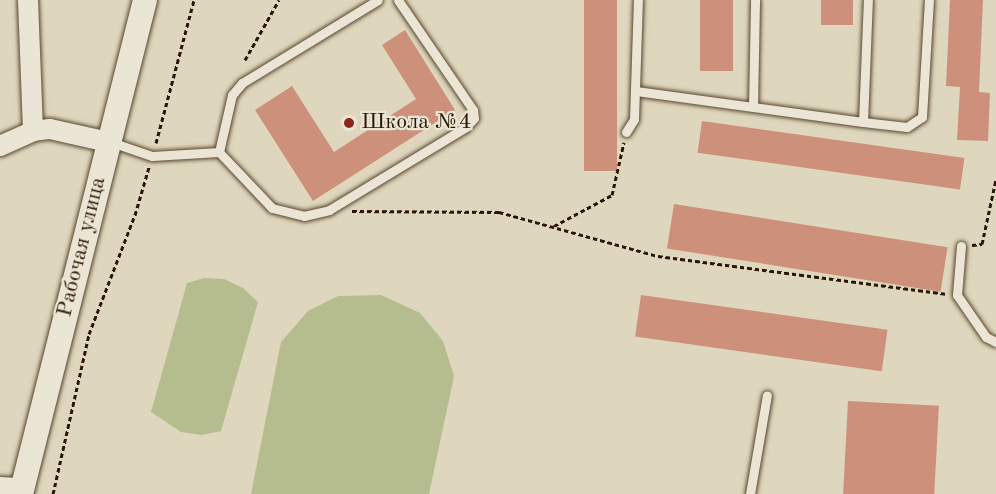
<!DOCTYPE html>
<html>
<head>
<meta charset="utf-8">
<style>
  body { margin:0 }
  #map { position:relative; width:996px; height:494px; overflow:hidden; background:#dfd7bd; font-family:"Old Standard TT",serif }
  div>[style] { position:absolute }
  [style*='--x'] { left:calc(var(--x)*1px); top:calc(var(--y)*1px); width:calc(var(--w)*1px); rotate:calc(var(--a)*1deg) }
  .green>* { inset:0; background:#b5bd8f }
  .building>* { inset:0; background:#cc907b; transform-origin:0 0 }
  .path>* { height:3px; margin-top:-1.5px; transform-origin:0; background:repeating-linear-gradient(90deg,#2b1600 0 4.5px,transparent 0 7.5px) }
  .roads { filter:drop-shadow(0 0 2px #58462f) drop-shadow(0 0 2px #58462f) }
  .service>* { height:9px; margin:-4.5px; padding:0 4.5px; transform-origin:4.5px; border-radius:4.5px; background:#eae5d4 }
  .minor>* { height:20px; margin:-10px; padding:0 10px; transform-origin:10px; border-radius:10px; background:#eae5d4 }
  .tertiary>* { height:24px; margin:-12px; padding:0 12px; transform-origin:12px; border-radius:12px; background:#eae5d4 }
  .dots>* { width:16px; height:16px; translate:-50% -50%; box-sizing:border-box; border:3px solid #eae5d4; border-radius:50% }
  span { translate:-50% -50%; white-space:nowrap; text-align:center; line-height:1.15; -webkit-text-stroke:4.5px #eae5d4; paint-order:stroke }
  .poi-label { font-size:22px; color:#2b1600 }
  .left { translate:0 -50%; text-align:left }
  .street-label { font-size:22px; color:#2b1600 }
</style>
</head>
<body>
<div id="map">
  <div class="green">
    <i style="clip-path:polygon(204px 278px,224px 279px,243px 288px,258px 302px,221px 431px,202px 435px,181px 432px,151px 412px,187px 283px)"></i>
    <i style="clip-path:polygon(381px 295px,420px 313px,443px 341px,454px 376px,429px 494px,251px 494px,281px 342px,308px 311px,338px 296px)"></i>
  </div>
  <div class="building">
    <i style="left:584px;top:0;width:33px;height:171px"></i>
    <i style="left:700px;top:0;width:33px;height:71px"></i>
    <i style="left:821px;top:0;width:32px;height:25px"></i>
    <i style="clip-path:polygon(950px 0,983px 0,979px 92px,990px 93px,988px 141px,957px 140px,960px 87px,946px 86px)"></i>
    <i style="clip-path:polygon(405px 30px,455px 110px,313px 201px,255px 110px,292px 86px,334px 152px,416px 99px,382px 45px)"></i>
    <i style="left:702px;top:121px;width:265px;height:32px;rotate:8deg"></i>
    <i style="left:674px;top:204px;width:277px;height:45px;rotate:9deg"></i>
    <i style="left:641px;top:295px;width:249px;height:42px;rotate:8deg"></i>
    <i style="left:848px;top:401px;width:91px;height:93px;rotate:3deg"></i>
  </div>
  <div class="path">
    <i style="--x:245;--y:60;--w:69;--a:-60.5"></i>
    <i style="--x:156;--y:143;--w:148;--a:-75.1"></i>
    <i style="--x:352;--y:211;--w:147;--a:0.4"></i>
    <i style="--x:499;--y:212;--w:165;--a:15.5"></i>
    <i style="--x:658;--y:256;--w:290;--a:7.5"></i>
    <i style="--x:554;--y:226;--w:66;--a:-28.1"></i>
    <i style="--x:612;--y:195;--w:54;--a:-77.2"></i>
    <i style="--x:972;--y:245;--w:10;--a:-6"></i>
    <i style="--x:982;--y:244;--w:66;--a:-77.8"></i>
    <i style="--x:53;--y:494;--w:164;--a:-77.3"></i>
    <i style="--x:89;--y:334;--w:128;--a:-68.9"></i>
    <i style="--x:135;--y:215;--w:50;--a:-73.7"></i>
  </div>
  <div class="roads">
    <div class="service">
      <i style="--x:636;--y:91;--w:229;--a:7.8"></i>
      <i style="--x:863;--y:122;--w:122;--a:-87.7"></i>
      <i style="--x:753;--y:107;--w:107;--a:-88.9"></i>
      <i style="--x:863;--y:122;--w:44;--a:6.5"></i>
      <i style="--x:907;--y:127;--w:18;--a:-34"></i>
      <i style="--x:922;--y:117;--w:117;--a:-86.6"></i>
      <i style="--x:626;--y:132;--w:15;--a:-58"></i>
      <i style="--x:634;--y:119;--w:119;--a:-88.1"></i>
      <i style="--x:111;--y:142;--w:43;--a:18.9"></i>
      <i style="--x:152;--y:156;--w:67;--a:-3.4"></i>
      <i style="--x:219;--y:152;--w:77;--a:46.6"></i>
      <i style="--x:272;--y:208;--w:33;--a:14"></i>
      <i style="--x:304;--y:216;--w:26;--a:-13"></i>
      <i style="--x:329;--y:210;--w:160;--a:-31.2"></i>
      <i style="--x:466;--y:127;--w:12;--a:-48"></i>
      <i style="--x:474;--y:118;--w:8;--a:-97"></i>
      <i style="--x:473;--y:110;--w:133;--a:-124.3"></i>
      <i style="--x:219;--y:152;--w:58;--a:-77.2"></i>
      <i style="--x:232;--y:95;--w:16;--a:-50"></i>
      <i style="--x:242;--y:83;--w:159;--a:-31.4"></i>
      <i style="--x:961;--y:246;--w:49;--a:94.7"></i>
      <i style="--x:957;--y:295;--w:51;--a:55.4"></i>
      <i style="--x:986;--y:337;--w:11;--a:27"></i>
      <i style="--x:750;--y:494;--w:100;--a:-80.3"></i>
    </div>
    <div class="minor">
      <i style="--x:28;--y:0;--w:131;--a:87.8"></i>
      <i style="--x:0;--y:146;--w:36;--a:-24"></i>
      <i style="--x:33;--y:131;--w:17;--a:-7"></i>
      <i style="--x:50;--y:129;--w:59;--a:12.6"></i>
      <i style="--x:0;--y:487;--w:22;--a:3"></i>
    </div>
    <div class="tertiary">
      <i style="--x:21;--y:494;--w:509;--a:-75.91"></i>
    </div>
  </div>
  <div class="dots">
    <i style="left:349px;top:123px;background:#8f2418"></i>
  </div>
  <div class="poi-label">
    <span class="left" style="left:361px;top:123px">Школа №4</span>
  </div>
  <div class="street-label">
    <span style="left:82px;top:247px;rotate:-76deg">Рабочая улица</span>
  </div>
</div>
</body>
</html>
